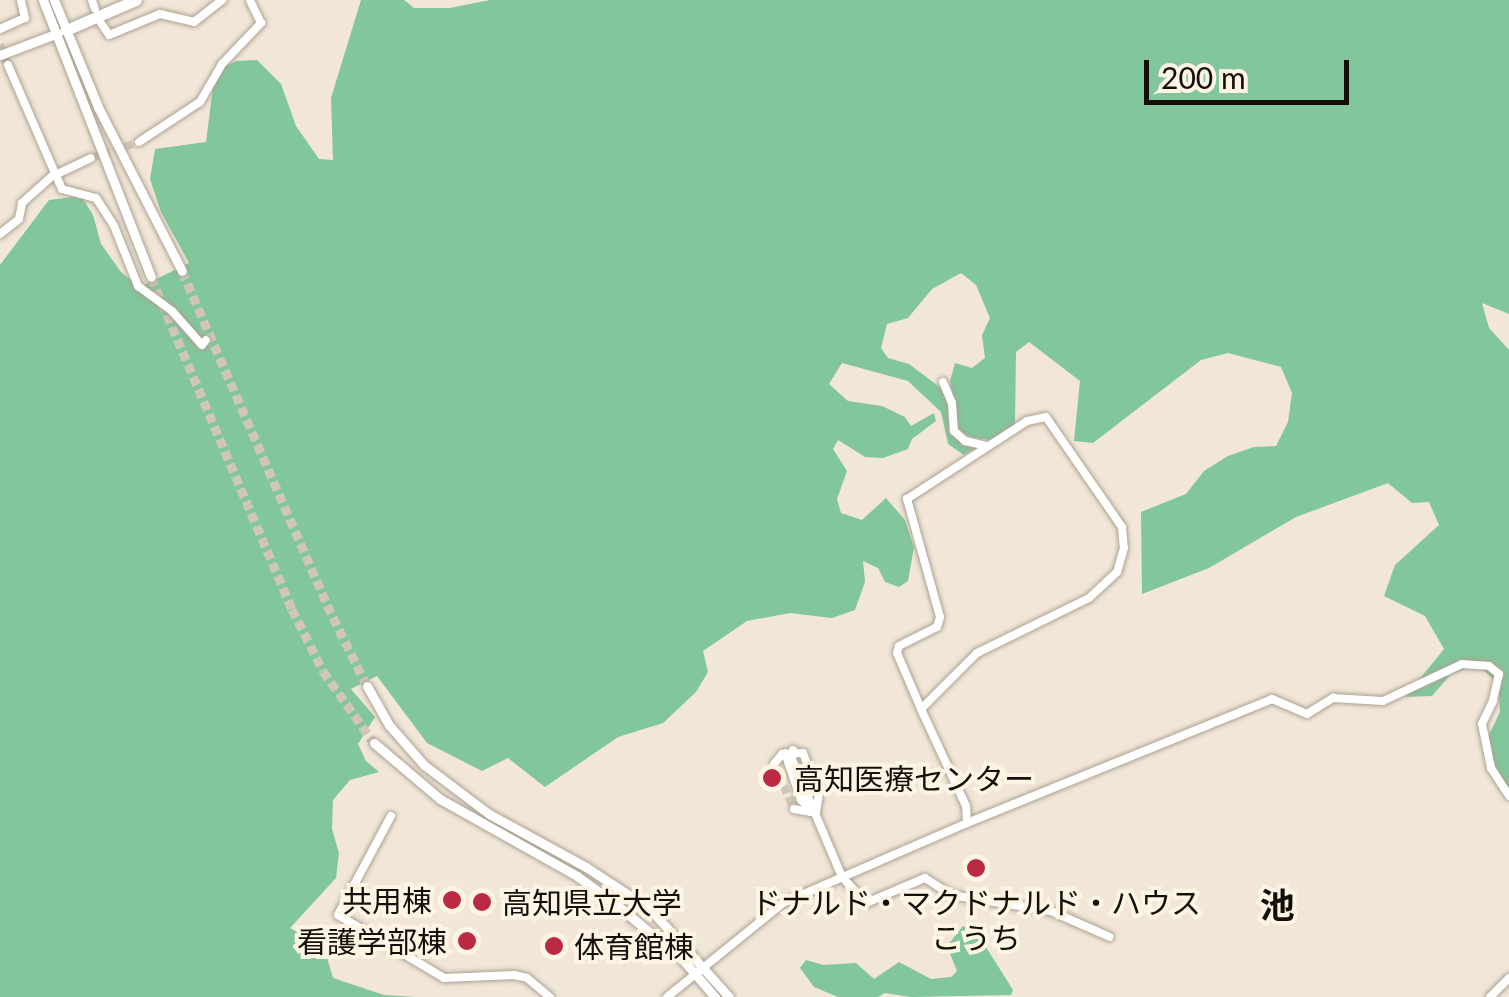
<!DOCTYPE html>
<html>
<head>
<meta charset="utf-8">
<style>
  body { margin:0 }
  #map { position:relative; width:1509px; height:997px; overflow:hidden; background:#f1e6d7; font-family:Lato,"Noto Sans JP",sans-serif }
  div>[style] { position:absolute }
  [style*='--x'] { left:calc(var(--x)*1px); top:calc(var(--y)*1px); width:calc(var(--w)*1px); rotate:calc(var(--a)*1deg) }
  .forest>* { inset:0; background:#82c69b }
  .minor-tunnel>* { height:8px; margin-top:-4px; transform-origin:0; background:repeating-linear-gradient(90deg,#d0c6b8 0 8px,transparent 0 12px) }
  .major-tunnel>* { height:9px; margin-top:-4.5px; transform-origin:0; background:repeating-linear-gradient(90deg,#d0c6b8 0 9px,transparent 0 13.5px) }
  .roads { filter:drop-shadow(0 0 2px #aca293) drop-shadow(0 0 2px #aca293) }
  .minor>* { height:8px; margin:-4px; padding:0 4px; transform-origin:4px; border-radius:4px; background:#fff }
  .major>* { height:9px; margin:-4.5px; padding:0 4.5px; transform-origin:4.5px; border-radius:4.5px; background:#fff }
  .highway>* { height:11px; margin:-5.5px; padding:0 5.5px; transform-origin:5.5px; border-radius:5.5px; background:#fff }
  .dots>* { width:28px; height:28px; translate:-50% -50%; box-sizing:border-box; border:5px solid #fef4e4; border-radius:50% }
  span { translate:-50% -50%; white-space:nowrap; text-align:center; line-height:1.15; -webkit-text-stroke:8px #fef4e4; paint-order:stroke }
  .poi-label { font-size:30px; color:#130f0a }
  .left { translate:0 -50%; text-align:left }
  .right { translate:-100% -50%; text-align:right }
  .quarter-label { font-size:35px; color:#130f0a; font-weight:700 }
  .scale { position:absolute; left:1144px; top:60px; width:205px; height:45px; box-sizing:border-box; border:5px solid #130f0a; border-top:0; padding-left:12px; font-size:30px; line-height:35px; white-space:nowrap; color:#130f0a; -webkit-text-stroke:8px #fef4e4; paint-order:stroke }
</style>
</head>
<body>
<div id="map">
  <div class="forest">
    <i style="clip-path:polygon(361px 0,404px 0,414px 8px,450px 8px,490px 0,1509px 0,1509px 314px,1482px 303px,1489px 328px,1509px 350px,1509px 789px,1496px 770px,1488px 737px,1500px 712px,1498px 684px,1478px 665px,1451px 674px,1432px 696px,1405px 697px,1444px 649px,1425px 616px,1384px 596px,1395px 565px,1439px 525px,1429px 502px,1412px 503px,1388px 483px,1296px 517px,1209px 568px,1142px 594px,1141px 512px,1186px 494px,1204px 471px,1228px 456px,1254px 447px,1276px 446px,1288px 422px,1292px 393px,1281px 367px,1228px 353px,1201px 360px,1093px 443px,1074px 441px,1080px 381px,1029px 342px,1016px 352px,1015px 425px,991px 440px,973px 438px,959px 431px,950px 381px,955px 363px,972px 368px,985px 358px,982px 335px,990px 318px,976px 285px,961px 273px,932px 289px,908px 318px,887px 324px,881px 348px,888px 358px,909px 364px,941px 388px,948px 401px,949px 432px,975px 448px,964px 455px,948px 444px,941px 412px,908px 381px,842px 363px,829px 384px,848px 401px,882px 406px,905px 417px,911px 426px,934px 413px,936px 421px,912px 439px,908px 449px,883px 458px,865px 457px,838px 440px,833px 449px,847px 471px,837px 499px,841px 513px,862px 520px,886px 498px,905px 520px,914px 547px,908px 581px,899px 587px,885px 582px,878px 568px,863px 561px,865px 582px,855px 610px,832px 618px,790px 613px,747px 621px,703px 651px,708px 672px,696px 692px,663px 723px,618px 737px,545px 787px,508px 758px,482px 771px,427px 743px,377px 676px,351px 689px,375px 717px,358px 744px,366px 761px,379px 772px,350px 780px,333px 800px,332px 829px,339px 853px,336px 878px,290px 928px,324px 947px,333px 978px,384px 995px,416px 997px,0 997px,0 265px,49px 200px,81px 196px,93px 215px,101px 244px,121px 272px,140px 287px,189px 263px,161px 212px,150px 179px,155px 149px,206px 142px,213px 87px,210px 74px,236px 61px,257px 60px,281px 84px,296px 126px,319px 159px,333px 160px,331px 98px)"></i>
    <i style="clip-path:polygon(963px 926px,979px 936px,1013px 990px,1011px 995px,911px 997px,885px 993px,878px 997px,838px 997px,814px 987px,800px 968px,806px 960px,823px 965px,856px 963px,874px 979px,899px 962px,931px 979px,951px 977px,957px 971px,947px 946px)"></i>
  </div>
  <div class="minor-tunnel">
    <i style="--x:0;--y:44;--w:22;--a:69"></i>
    <i style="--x:91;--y:158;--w:51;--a:-18.4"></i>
    <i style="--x:774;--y:764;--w:49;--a:66"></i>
  </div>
  <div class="major-tunnel">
    <i style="--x:182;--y:271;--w:364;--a:66.5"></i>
    <i style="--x:327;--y:605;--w:90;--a:63.7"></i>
    <i style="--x:151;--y:277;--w:361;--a:67"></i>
    <i style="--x:292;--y:609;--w:69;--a:63.4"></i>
    <i style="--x:323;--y:671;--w:88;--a:54.7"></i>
  </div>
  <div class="roads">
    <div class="minor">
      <i style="--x:92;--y:0;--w:9;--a:72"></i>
      <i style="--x:101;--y:23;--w:14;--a:56"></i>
      <i style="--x:109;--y:35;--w:55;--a:-22.4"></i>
      <i style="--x:160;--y:14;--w:35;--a:13"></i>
      <i style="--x:194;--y:22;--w:36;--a:-38"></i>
      <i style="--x:0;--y:29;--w:27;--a:-24"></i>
      <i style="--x:25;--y:18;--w:18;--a:-103"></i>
      <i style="--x:8;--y:65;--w:135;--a:66.5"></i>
      <i style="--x:62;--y:189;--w:35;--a:15"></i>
      <i style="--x:96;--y:198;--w:33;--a:57"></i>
      <i style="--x:114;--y:226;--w:65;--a:68.2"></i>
      <i style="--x:138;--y:286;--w:42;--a:36.3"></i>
      <i style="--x:172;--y:311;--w:45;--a:48.6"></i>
      <i style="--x:202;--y:345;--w:6;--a:-51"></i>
      <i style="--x:139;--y:142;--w:73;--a:-33.3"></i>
      <i style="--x:200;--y:102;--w:44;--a:-59.9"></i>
      <i style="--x:222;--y:64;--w:57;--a:-46.4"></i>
      <i style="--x:261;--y:23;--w:25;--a:-116"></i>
      <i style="--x:0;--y:234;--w:24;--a:-38"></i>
      <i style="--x:19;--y:219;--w:16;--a:-79"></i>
      <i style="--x:22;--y:203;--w:39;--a:-42"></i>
      <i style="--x:51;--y:177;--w:44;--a:-25.4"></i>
      <i style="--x:943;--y:382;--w:23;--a:67"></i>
      <i style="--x:952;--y:403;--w:28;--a:86"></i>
      <i style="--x:954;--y:431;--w:15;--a:42"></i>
      <i style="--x:965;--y:441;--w:22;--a:13"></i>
      <i style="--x:793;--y:750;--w:9;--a:96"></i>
      <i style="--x:792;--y:759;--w:128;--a:67"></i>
      <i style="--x:842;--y:877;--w:35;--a:47"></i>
      <i style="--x:866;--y:903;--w:64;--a:-23"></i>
      <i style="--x:925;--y:878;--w:31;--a:33"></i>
      <i style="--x:951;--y:895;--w:101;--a:9.1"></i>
      <i style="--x:1051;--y:911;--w:64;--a:23.8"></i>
      <i style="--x:785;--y:753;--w:50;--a:71.2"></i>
      <i style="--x:801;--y:800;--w:15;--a:42"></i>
      <i style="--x:774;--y:764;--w:13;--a:-51"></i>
      <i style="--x:782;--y:754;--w:21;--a:-3"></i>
      <i style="--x:803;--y:753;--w:43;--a:68.2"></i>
      <i style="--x:819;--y:793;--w:19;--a:99"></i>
      <i style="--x:794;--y:809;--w:17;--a:10"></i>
      <i style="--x:391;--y:816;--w:112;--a:118.2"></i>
      <i style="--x:338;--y:915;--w:123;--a:30.7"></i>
      <i style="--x:444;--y:978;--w:70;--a:-2.5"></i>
      <i style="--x:514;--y:975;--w:13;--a:13"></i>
      <i style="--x:527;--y:978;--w:30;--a:40"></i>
      <i style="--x:967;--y:823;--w:329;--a:-22.1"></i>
      <i style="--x:1272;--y:699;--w:38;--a:23"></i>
      <i style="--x:1307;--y:714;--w:31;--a:-32"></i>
      <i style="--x:1333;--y:698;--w:50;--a:3.4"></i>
      <i style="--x:1383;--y:701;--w:87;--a:-25.1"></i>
      <i style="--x:1462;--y:664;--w:27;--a:4"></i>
      <i style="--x:1489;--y:666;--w:13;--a:39"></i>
      <i style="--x:1499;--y:674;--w:28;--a:103"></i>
      <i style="--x:1493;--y:701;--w:25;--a:116"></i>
      <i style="--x:1482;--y:724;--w:45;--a:78.4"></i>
      <i style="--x:1491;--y:768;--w:33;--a:57"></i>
      <i style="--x:667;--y:997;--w:149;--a:-39"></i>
      <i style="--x:783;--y:903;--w:201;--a:-23.5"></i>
      <i style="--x:967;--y:823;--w:17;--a:-93"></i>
      <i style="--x:966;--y:806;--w:105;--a:-114.9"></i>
      <i style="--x:922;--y:711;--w:63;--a:-113.3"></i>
      <i style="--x:897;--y:653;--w:7;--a:-74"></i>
      <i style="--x:899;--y:646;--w:42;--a:-26.6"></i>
      <i style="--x:937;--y:627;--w:10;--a:-73"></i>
      <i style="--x:940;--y:617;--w:123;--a:-105.6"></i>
      <i style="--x:907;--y:499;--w:143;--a:-33"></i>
      <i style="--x:1027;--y:421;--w:19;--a:-12"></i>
      <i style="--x:1046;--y:417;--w:134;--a:55.4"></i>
      <i style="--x:1122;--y:527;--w:21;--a:85"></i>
      <i style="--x:1124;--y:548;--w:25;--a:106"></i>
      <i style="--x:1117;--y:572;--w:38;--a:137"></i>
      <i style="--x:1089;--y:598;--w:125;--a:153.8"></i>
      <i style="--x:977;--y:653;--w:79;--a:135"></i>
      <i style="--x:1490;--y:997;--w:27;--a:-45"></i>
    </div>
    <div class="major">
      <i style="--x:43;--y:0;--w:297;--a:68.7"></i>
      <i style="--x:54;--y:0;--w:116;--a:67.6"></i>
      <i style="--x:98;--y:107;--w:184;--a:62.9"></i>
      <i style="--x:0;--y:55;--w:62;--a:-20.8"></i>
      <i style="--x:367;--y:686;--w:45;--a:60.6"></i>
      <i style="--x:389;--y:725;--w:53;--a:48.8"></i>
      <i style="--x:424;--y:765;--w:81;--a:37"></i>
      <i style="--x:489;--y:814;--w:111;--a:28.7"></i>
      <i style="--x:586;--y:867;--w:77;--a:33.3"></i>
      <i style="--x:650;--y:909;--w:118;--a:48.1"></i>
      <i style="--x:374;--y:743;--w:87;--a:40.3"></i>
      <i style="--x:440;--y:799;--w:157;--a:29.3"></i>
      <i style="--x:577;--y:876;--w:51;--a:36.2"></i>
      <i style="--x:618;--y:906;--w:86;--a:39.8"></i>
      <i style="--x:684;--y:961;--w:48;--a:49.3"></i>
    </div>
    <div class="highway">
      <i style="--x:66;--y:30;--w:76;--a:-23.2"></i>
    </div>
  </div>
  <div class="dots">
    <i style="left:772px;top:778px;background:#bb2a42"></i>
    <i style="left:976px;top:868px;background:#bb2a42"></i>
    <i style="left:452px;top:900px;background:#bb2a42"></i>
    <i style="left:482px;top:902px;background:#bb2a42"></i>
    <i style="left:467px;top:941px;background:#bb2a42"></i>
    <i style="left:554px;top:946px;background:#bb2a42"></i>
  </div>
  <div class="poi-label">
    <span class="left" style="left:794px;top:778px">高知医療センター</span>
    <span class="right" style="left:432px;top:900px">共用棟</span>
    <span class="left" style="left:502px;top:902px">高知県立大学</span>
    <span style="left:976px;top:919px">ドナルド・マクドナルド・ハウス<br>こうち</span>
    <span class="right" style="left:447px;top:941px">看護学部棟</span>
    <span class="left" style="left:574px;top:946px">体育館棟</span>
  </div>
  <div class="quarter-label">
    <span style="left:1277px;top:904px">池</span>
  </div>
  <div class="scale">200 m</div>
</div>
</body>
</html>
